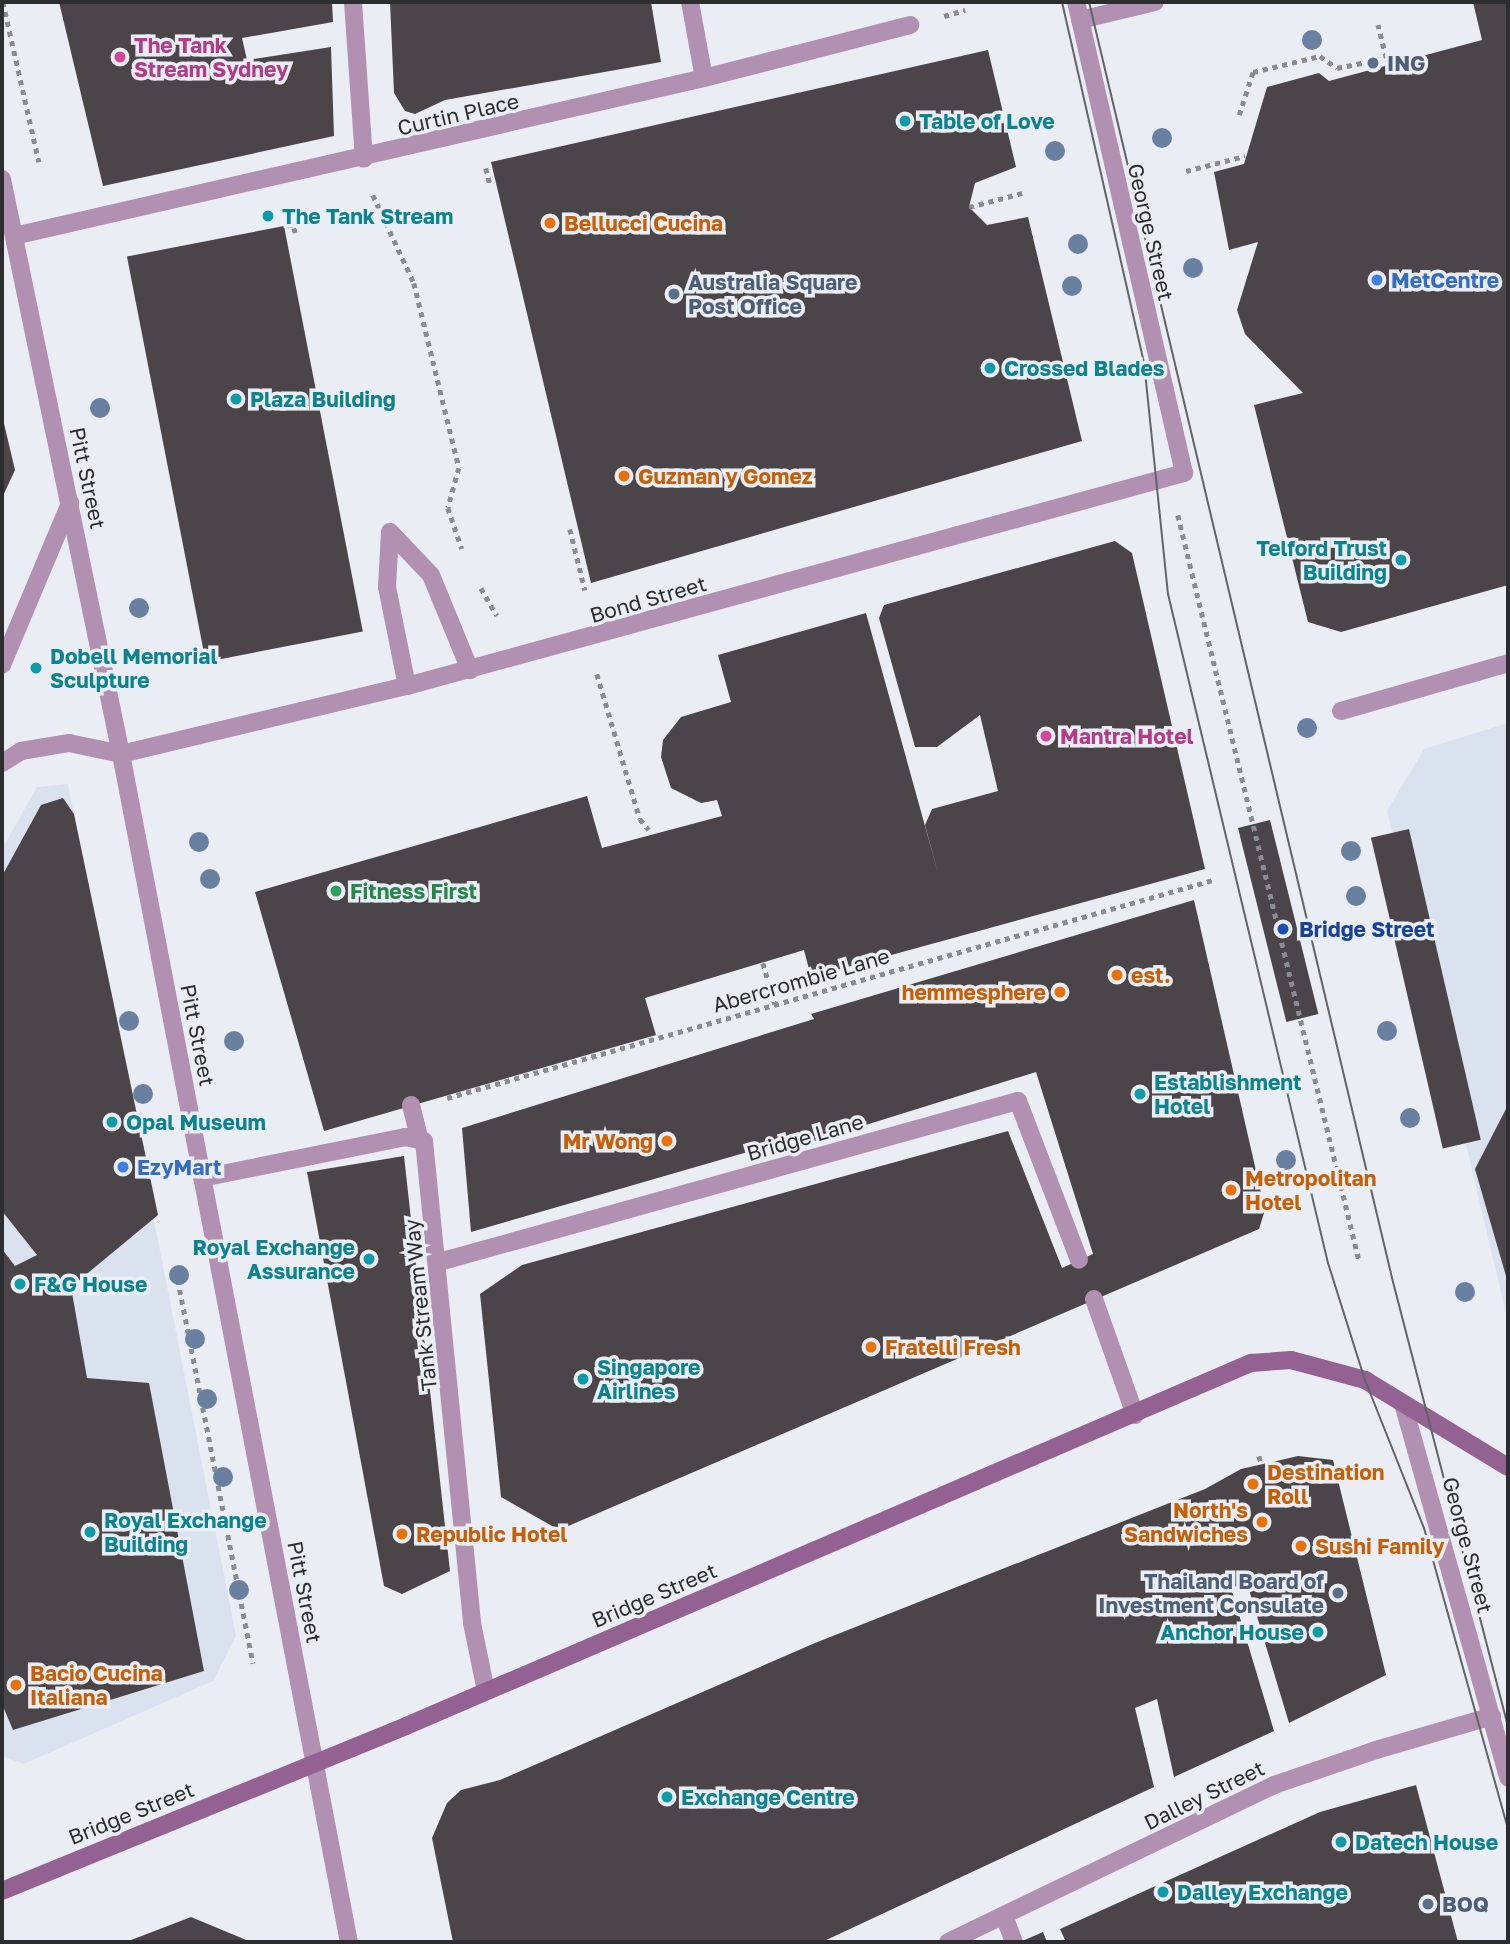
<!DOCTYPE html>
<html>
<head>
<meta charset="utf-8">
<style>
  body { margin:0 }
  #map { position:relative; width:1510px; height:1944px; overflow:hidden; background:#eaeef4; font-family:"Golos Text",sans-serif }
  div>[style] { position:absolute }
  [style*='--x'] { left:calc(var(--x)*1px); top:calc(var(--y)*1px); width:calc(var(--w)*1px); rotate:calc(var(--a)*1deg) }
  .built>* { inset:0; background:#dae2ef }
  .building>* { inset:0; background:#4b4549; transform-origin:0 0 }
  .path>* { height:4.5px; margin-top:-2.25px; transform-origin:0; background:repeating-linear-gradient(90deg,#898c90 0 5px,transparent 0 10px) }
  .lane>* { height:18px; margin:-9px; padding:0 9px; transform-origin:9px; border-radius:9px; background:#b290b1 }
  .street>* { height:18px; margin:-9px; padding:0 9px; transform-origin:9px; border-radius:9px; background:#b290b1 }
  .secondary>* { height:18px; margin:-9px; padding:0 9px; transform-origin:9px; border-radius:9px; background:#936293 }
  .tram>* { height:2px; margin:-1px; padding:0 1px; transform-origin:1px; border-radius:1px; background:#626467 }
  .trees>* { width:20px; height:20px; margin:-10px; border-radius:50%; background:#6980a0 }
  .dots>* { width:19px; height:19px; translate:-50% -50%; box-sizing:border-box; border:4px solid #eaeef4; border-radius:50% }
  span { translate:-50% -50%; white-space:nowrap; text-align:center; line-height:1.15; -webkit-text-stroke:7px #eaeef4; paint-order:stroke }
  .hotel-label { font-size:21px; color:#b23c85; font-weight:700 }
  .left { translate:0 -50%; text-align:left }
  .service-label { font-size:21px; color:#4e5e75; font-weight:700 }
  .right { translate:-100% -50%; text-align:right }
  .street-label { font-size:21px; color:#2b2d2f }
  .culture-label { font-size:21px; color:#0d838f; font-weight:700 }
  .food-label { font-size:21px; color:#c56008; font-weight:700 }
  .shop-label { font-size:21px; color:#366cbe; font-weight:700 }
  .leisure-label { font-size:21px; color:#27864d; font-weight:700 }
  .transit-label { font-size:21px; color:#164399; font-weight:700 }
  .frame { position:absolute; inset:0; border:4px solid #2b2d2f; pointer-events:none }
</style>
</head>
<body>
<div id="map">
  <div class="built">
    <i style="clip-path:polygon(1508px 723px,1508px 1322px,1387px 811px,1424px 749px)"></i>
    <i style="clip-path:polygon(68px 784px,236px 1636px,213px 1681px,24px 1764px,2px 1756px,2px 849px,37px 787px)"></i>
  </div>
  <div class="building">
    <i style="clip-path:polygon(59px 2px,332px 2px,333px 22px,242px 38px,247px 60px,331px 47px,334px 136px,103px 186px)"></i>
    <i style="clip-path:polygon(390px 2px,651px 2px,661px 62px,445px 100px,415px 114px,405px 111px,394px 93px)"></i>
    <i style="clip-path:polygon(1473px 2px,1508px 2px,1508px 585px,1341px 632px,1308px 622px,1254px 405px,1303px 393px,1245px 334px,1237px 310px,1258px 242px,1229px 250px,1214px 172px,1244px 164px,1267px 87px,1319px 73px,1329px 81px,1482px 40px)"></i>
    <i style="clip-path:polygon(988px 50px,1016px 167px,975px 183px,969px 207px,987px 225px,1028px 217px,1082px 441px,591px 583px,491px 162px)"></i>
    <i style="left:284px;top:226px;width:413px;height:160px;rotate:79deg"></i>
    <i style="clip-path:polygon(2px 415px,15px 470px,2px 498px)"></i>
    <i style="clip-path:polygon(1115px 541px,1132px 553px,1205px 869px,811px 977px,804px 950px,645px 998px,656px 1035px,324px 1131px,255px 892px,587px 796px,602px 848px,722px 816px,717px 800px,701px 803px,671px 788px,661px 757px,663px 740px,681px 717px,731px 702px,718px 655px,866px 613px,938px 873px,925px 825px,932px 809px,998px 791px,980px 715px,937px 747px,915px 747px,879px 618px,884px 605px)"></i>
    <i style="clip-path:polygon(63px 798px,74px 814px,158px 1215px,71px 1287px,87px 1378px,149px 1383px,204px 1671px,13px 1730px,2px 1704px,2px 1249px,15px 1266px,37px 1255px,2px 1211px,2px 876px,41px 805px)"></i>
    <i style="left:1270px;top:820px;width:200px;height:33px;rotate:76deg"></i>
    <i style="left:1409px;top:829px;width:319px;height:39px;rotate:77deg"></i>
    <i style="clip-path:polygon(1194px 900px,1265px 1210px,1259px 1229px,559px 1530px,501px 1497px,480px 1294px,522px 1265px,1008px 1131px,1062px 1268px,1093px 1254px,1036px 1072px,808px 1143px,806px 1135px,471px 1232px,462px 1128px,814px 1019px,811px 1014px)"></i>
    <i style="clip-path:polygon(1508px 1105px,1508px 1283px,1475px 1169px)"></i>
    <i style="clip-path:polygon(404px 1156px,450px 1571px,402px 1594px,384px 1586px,307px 1172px)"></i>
    <i style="clip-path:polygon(1298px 1456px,1333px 1460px,1386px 1675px,1289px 1723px,1247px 1583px,1231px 1588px,1274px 1731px,1174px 1777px,1157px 1699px,1135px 1708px,1154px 1787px,822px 1942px,453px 1942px,432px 1838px,447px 1803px,461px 1790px,500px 1780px,815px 1643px,1205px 1489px,1241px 1469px)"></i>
    <i style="clip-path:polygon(1416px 1785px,1458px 1942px,1066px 1942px,1060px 1929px,1320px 1812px)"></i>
    <i style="clip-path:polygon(191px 1917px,251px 1942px,126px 1942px)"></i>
    <i style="clip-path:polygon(1043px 1932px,1047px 1942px,1020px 1942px)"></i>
  </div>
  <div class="path">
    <i style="--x:3;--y:2;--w:164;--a:77.3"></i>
    <i style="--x:944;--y:16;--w:22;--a:-16"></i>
    <i style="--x:1239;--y:115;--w:45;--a:-72"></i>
    <i style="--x:1253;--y:72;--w:69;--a:-13.4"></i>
    <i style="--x:1320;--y:56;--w:21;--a:35"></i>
    <i style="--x:1337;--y:68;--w:50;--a:-11.5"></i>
    <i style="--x:1386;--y:58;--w:34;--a:-104"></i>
    <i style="--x:486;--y:168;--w:16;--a:76"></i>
    <i style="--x:1186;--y:171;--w:61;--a:-14.3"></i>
    <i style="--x:373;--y:195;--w:97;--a:65"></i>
    <i style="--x:414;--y:283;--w:190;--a:76.3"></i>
    <i style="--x:459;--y:468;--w:41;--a:105.4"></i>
    <i style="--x:448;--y:508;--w:43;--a:71.1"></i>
    <i style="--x:969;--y:207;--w:55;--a:-14.8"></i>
    <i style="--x:288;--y:213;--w:18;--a:77"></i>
    <i style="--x:292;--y:231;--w:6;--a:-18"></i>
    <i style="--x:1178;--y:515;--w:767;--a:76.34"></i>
    <i style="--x:570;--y:529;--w:63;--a:76.2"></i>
    <i style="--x:481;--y:588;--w:32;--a:60"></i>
    <i style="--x:597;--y:674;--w:151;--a:73.5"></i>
    <i style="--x:640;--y:819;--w:14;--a:51"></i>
    <i style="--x:763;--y:963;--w:43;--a:73.7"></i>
    <i style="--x:447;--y:1098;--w:796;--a:-15.89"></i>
    <i style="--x:176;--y:1270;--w:401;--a:78.9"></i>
    <i style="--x:1259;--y:1456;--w:6;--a:72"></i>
  </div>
  <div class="lane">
    <i style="--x:353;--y:2;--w:157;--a:86"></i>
    <i style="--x:14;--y:236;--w:708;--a:-12.9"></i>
    <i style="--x:390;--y:532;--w:59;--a:46.4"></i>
    <i style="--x:431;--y:575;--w:103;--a:67.7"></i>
    <i style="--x:390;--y:532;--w:55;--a:93.1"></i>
    <i style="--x:387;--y:587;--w:101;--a:78.6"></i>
    <i style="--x:411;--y:1105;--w:33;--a:76"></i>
    <i style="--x:202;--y:1178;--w:207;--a:-11.4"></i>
    <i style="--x:405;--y:1137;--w:19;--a:12"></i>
    <i style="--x:424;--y:1141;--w:484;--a:84.3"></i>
    <i style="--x:472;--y:1623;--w:69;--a:78.4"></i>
    <i style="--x:439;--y:1262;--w:601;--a:-15.54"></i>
    <i style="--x:1018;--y:1101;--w:170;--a:69"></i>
    <i style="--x:1094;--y:1299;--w:123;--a:70.5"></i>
    <i style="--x:1004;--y:1916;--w:28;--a:69"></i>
    <i style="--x:948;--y:1942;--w:362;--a:-25.7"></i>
    <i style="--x:1274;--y:1785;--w:108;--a:-18.9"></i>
  </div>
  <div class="street">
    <i style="--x:690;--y:2;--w:77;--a:79.6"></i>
    <i style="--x:704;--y:78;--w:213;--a:-14.4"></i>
    <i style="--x:1080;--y:20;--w:77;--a:-13.5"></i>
    <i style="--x:2;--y:179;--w:587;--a:78.31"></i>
    <i style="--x:121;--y:754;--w:1210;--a:79.14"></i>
    <i style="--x:2;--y:665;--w:176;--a:-67.2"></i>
    <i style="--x:1341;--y:711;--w:174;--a:-16"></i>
    <i style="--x:2;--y:763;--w:22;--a:-32"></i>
    <i style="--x:21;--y:751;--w:49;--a:-9.5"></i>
    <i style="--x:69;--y:743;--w:53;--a:11.9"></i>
    <i style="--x:121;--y:754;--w:294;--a:-13.4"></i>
    <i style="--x:407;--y:686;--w:806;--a:-15.33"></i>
    <i style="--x:1184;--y:473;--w:483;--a:-102.9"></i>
    <i style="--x:1404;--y:1407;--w:385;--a:74.3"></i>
    <i style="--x:1376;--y:1750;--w:121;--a:-16.3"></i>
  </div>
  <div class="secondary">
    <i style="--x:2;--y:1891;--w:436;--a:-22.2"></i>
    <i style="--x:406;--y:1726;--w:920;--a:-23.25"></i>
    <i style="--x:1251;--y:1363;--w:40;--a:-4.3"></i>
    <i style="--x:1291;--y:1360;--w:77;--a:15.1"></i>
    <i style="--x:1365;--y:1380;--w:167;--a:31.3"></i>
  </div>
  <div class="tram">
    <i style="--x:1062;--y:2;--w:369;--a:77.2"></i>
    <i style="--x:1144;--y:362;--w:233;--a:84.1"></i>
    <i style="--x:1168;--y:594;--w:688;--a:76.55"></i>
    <i style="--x:1328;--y:1263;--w:123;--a:72.5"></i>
    <i style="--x:1365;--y:1380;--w:159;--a:68.3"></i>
    <i style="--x:1424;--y:1528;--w:313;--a:74.4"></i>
    <i style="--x:1089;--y:2;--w:1311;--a:76.64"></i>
    <i style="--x:1392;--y:1278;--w:462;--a:75.5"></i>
  </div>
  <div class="trees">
    <i style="left:1312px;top:40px"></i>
    <i style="left:1162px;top:138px"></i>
    <i style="left:1055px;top:151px"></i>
    <i style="left:1078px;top:244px"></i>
    <i style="left:1193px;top:268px"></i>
    <i style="left:1072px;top:286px"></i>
    <i style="left:100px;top:408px"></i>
    <i style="left:139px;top:608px"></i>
    <i style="left:1307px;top:728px"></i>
    <i style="left:199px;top:842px"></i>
    <i style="left:1351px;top:851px"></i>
    <i style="left:210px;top:879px"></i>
    <i style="left:1356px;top:896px"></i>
    <i style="left:129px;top:1021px"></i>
    <i style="left:1387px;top:1031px"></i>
    <i style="left:234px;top:1041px"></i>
    <i style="left:143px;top:1094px"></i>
    <i style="left:1410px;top:1118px"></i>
    <i style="left:1286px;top:1160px"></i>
    <i style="left:179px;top:1275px"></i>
    <i style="left:1465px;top:1292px"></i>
    <i style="left:195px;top:1339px"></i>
    <i style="left:207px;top:1399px"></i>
    <i style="left:223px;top:1477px"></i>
    <i style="left:239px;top:1590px"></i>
  </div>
  <div class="dots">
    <i style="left:120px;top:57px;background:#d1479c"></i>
    <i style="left:1373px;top:63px;background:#5c6f8a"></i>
    <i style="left:905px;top:121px;background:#0f9aa8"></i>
    <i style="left:268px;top:216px;background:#0f9aa8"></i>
    <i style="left:550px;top:223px;background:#e8710a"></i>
    <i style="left:1377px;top:280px;background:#3f7fe0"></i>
    <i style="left:674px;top:294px;background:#5c6f8a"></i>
    <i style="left:990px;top:368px;background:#0f9aa8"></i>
    <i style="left:236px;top:399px;background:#0f9aa8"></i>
    <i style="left:624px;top:476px;background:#e8710a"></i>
    <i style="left:1401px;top:560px;background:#0f9aa8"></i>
    <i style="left:36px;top:668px;background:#0f9aa8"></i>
    <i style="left:1046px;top:736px;background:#d1479c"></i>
    <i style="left:336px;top:891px;background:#2e9e5b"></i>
    <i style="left:1283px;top:929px;background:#1a4fb4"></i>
    <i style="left:1117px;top:975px;background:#e8710a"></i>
    <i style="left:1060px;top:992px;background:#e8710a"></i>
    <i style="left:1140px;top:1094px;background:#0f9aa8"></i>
    <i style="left:112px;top:1122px;background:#0f9aa8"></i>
    <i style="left:667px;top:1141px;background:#e8710a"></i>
    <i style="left:123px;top:1167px;background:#3f7fe0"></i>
    <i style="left:1231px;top:1190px;background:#e8710a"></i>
    <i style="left:369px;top:1259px;background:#0f9aa8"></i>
    <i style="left:20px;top:1284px;background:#0f9aa8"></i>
    <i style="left:871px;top:1347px;background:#e8710a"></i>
    <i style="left:583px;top:1379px;background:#0f9aa8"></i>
    <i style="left:1253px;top:1484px;background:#e8710a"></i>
    <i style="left:1262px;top:1522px;background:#e8710a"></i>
    <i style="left:90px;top:1532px;background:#0f9aa8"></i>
    <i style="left:402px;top:1534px;background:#e8710a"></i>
    <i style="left:1301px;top:1546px;background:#e8710a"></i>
    <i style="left:1338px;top:1593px;background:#5c6f8a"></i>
    <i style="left:1318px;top:1632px;background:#0f9aa8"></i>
    <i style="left:16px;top:1685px;background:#e8710a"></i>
    <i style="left:667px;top:1797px;background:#0f9aa8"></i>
    <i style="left:1341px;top:1842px;background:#0f9aa8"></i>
    <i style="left:1163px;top:1892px;background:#0f9aa8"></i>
    <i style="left:1428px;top:1904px;background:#5c6f8a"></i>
  </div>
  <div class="hotel-label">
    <span class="left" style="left:134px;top:57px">The Tank<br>Stream Sydney</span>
    <span class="left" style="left:1060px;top:736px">Mantra Hotel</span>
  </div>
  <div class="service-label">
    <span class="left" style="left:1387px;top:63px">ING</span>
    <span class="left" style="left:688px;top:294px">Australia Square<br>Post Office</span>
    <span class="right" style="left:1324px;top:1593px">Thailand Board of<br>Investment Consulate</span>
    <span class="left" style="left:1442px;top:1904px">BOQ</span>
  </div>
  <div class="street-label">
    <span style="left:458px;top:114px;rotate:-13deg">Curtin Place</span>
    <span style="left:1151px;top:232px;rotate:77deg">George Street</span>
    <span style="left:88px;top:478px;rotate:78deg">Pitt Street</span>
    <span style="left:648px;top:599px;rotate:-16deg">Bond Street</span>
    <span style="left:801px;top:980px;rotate:-16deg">Abercrombie Lane</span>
    <span style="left:198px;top:1035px;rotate:79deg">Pitt Street</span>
    <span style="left:805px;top:1137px;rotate:-16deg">Bridge Lane</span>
    <span style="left:420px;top:1305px;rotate:-96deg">Tank Stream Way</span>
    <span style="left:1468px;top:1545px;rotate:75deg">George Street</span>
    <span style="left:305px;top:1592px;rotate:79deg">Pitt Street</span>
    <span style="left:654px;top:1595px;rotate:-23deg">Bridge Street</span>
    <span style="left:1204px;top:1795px;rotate:-26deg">Dalley Street</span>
    <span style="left:131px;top:1813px;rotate:-22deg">Bridge Street</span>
  </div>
  <div class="culture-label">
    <span class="left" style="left:919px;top:121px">Table of Love</span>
    <span class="left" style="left:282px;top:216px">The Tank Stream</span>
    <span class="left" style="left:1004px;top:368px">Crossed Blades</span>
    <span class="left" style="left:250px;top:399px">Plaza Building</span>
    <span class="right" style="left:1387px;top:560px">Telford Trust<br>Building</span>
    <span class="left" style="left:50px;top:668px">Dobell Memorial<br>Sculpture</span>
    <span class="left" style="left:1154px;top:1094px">Establishment<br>Hotel</span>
    <span class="left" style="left:126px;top:1122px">Opal Museum</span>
    <span class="right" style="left:355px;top:1259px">Royal Exchange<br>Assurance</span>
    <span class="left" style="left:34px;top:1284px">F&amp;G House</span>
    <span class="left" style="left:597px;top:1379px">Singapore<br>Airlines</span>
    <span class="left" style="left:104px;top:1532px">Royal Exchange<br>Building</span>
    <span class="right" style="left:1304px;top:1632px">Anchor House</span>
    <span class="left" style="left:681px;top:1797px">Exchange Centre</span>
    <span class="left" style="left:1355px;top:1842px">Datech House</span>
    <span class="left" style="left:1177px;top:1892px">Dalley Exchange</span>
  </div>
  <div class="food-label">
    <span class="left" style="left:564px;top:223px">Bellucci Cucina</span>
    <span class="left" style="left:638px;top:476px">Guzman y Gomez</span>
    <span class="left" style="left:1131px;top:975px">est.</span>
    <span class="right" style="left:1046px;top:992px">hemmesphere</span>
    <span class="right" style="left:653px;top:1141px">Mr Wong</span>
    <span class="left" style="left:1245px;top:1190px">Metropolitan<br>Hotel</span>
    <span class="left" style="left:885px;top:1347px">Fratelli Fresh</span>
    <span class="left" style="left:1267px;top:1484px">Destination<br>Roll</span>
    <span class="right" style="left:1248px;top:1522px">North's<br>Sandwiches</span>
    <span class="left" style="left:416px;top:1534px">Republic Hotel</span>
    <span class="left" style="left:1315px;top:1546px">Sushi Family</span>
    <span class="left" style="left:30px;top:1685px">Bacio Cucina<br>Italiana</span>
  </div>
  <div class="shop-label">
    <span class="left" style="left:1391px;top:280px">MetCentre</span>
    <span class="left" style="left:137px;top:1167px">EzyMart</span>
  </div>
  <div class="leisure-label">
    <span class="left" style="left:350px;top:891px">Fitness First</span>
  </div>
  <div class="transit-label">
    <span class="left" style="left:1299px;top:929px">Bridge Street</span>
  </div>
  <div class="frame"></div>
</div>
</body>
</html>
